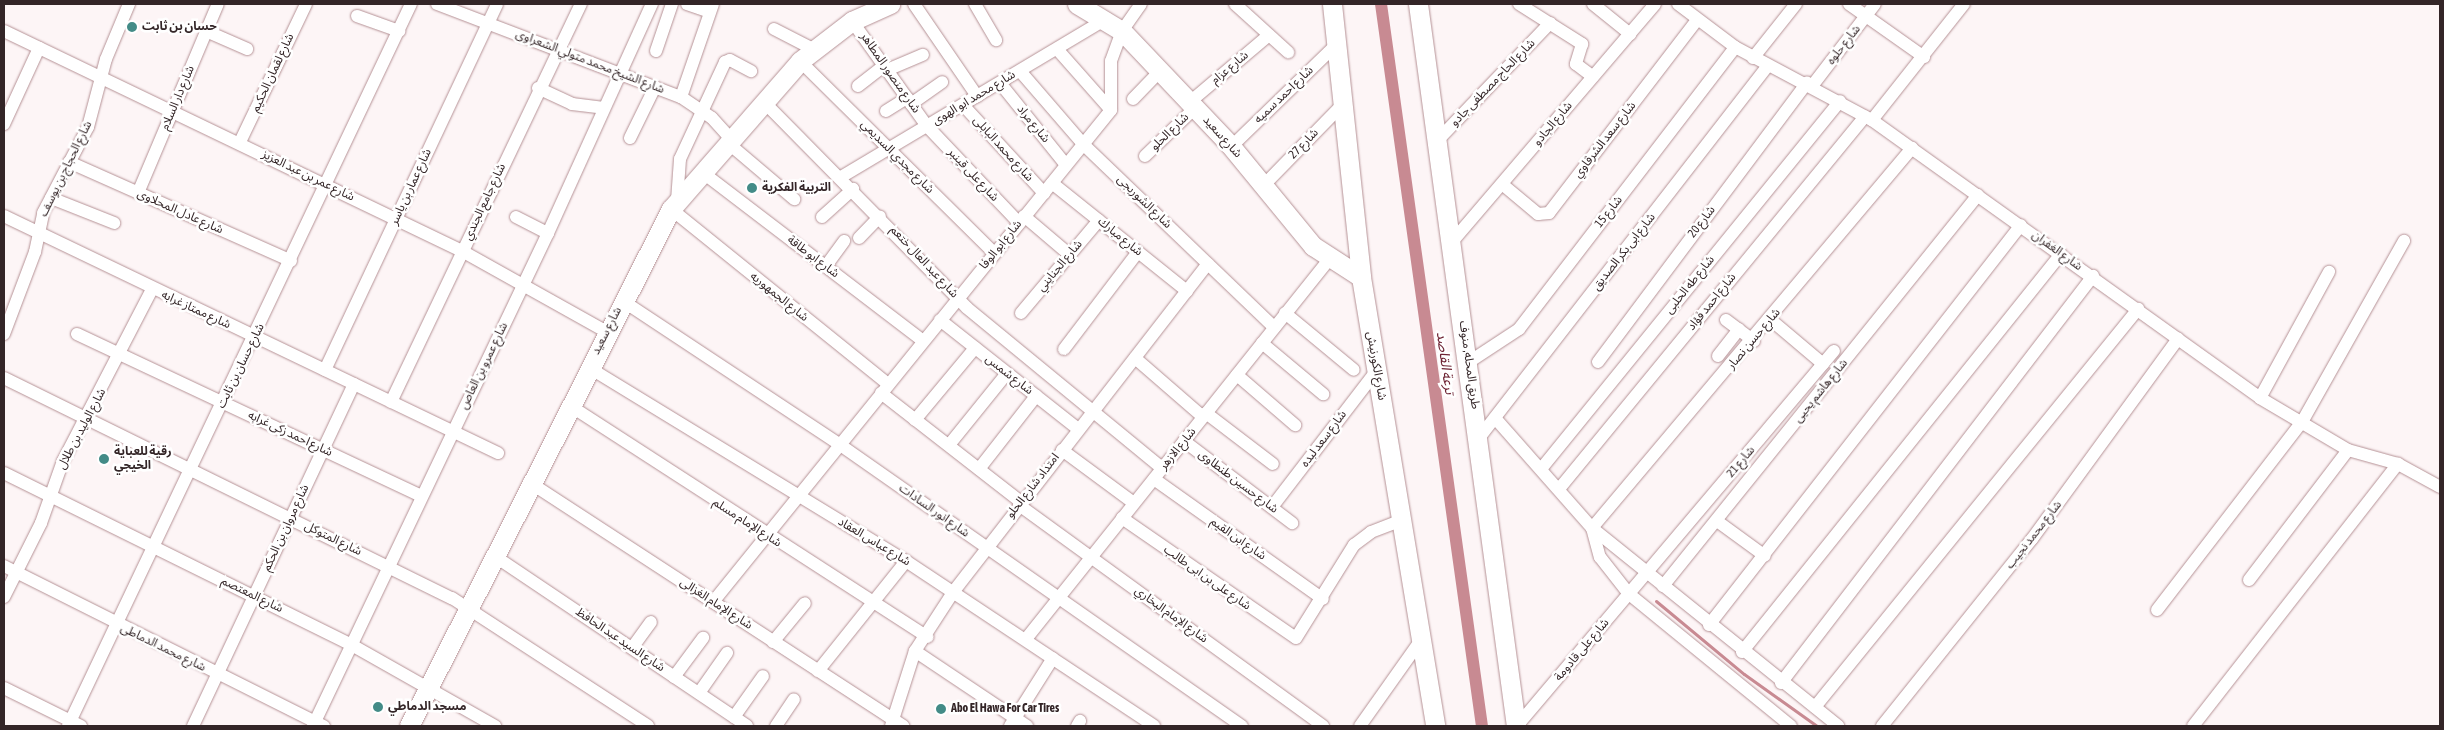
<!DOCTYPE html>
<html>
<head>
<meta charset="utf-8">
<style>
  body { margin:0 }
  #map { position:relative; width:2444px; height:730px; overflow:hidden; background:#fdf5f6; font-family:"Asap Condensed","Noto Sans Arabic",sans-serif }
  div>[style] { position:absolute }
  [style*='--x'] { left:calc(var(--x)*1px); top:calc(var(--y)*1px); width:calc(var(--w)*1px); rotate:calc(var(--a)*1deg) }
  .stream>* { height:3px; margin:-1.5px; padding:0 1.5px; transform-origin:1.5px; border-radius:1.5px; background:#c88a92 }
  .canal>* { height:12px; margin:-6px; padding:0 6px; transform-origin:6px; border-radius:6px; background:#c88a92 }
  .roads { filter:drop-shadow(0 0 1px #b59195) drop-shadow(0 0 1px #b59195) }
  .street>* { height:12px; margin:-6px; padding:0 6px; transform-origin:6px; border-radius:6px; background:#fff }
  .secondary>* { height:19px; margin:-9.5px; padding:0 9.5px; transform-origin:9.5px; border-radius:9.5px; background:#fff }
  .dots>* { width:14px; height:14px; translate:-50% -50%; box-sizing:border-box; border:2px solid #fff; border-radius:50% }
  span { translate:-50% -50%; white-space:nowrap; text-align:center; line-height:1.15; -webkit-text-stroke:5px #fff; paint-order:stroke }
  .poi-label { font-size:12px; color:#332527; font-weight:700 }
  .left { translate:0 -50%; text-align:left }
  .street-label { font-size:12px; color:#332527 }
  .water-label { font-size:14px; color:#6d2232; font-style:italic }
  .frame { position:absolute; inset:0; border:5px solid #332527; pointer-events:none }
</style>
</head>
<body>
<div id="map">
  <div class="stream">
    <i style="--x:1656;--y:601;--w:114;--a:39.7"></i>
    <i style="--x:1744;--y:674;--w:90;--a:35.5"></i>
  </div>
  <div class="canal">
    <i style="--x:1381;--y:4;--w:729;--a:82.04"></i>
  </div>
  <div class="roads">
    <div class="street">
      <i style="--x:437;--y:4;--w:261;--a:20.9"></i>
      <i style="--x:681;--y:97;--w:37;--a:34"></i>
      <i style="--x:712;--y:118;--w:28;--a:48"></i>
      <i style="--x:687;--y:4;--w:24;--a:19"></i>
      <i style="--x:914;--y:4;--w:112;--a:55.6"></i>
      <i style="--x:975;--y:4;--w:42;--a:59.7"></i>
      <i style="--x:1235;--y:4;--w:72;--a:42.2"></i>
      <i style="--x:1519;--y:4;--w:75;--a:32.4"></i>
      <i style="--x:1582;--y:44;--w:21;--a:107"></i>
      <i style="--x:1576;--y:64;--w:21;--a:37"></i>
      <i style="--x:1593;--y:4;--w:48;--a:39"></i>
      <i style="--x:1678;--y:4;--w:71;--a:37"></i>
      <i style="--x:1735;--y:47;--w:155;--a:28.1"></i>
      <i style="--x:1872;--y:120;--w:477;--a:35.6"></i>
      <i style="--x:2260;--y:398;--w:102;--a:30.6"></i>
      <i style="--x:2348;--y:450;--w:52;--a:15.6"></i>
      <i style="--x:2398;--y:464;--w:48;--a:28.7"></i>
      <i style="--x:1849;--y:4;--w:92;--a:35.2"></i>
      <i style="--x:357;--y:16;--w:45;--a:19.7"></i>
      <i style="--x:852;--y:21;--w:129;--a:54.5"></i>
      <i style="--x:927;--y:126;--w:134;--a:46.5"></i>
      <i style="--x:774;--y:29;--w:44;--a:27.1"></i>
      <i style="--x:4;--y:31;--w:508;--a:25.66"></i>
      <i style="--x:462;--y:251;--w:166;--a:29.2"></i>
      <i style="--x:206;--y:31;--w:45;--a:23.7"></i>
      <i style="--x:1057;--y:49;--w:81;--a:48.5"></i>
      <i style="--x:656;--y:51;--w:50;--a:-71.2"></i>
      <i style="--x:1753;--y:58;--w:69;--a:-51.5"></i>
      <i style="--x:800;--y:61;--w:273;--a:44.7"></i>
      <i style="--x:887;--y:70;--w:39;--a:-23"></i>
      <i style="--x:1020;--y:71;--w:96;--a:49.2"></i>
      <i style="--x:1083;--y:144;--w:265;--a:43.8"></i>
      <i style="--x:1000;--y:83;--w:105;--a:51.2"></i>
      <i style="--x:858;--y:86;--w:33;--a:-38"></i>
      <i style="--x:1812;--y:86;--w:103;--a:-52.5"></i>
      <i style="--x:538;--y:88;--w:38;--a:25"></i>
      <i style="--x:572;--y:104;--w:32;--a:7"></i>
      <i style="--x:681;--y:97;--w:98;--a:-71"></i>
      <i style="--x:1133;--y:99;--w:40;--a:-46"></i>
      <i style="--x:1191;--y:101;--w:102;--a:-40.2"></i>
      <i style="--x:764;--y:102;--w:289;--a:45.4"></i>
      <i style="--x:967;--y:308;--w:252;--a:39.4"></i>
      <i style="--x:911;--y:104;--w:38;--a:-35"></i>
      <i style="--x:963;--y:105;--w:120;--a:47.4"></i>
      <i style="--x:886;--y:111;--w:25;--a:-32"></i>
      <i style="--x:1872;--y:120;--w:148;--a:-51.6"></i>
      <i style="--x:4;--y:124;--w:84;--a:-65.3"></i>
      <i style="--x:630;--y:138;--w:57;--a:-63.9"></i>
      <i style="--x:240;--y:142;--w:153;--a:-64.4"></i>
      <i style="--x:1436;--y:142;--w:165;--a:-46.2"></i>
      <i style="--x:728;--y:143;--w:87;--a:40.3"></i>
      <i style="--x:1232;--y:146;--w:146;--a:-44.2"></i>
      <i style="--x:1145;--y:156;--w:71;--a:-43.9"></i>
      <i style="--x:69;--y:162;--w:243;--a:24"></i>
      <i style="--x:702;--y:172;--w:278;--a:37.4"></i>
      <i style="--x:841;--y:177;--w:309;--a:-30.8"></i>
      <i style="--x:1052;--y:183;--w:173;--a:38.7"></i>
      <i style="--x:1502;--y:184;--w:47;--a:39.8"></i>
      <i style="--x:1538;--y:214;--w:11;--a:-5"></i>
      <i style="--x:1549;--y:213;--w:243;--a:-52.5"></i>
      <i style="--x:1264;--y:185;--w:115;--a:-45.7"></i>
      <i style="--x:138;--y:193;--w:205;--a:-67.1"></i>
      <i style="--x:51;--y:198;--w:68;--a:21.6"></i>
      <i style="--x:677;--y:201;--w:42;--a:-85.9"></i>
      <i style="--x:680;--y:159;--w:107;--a:-65.1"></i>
      <i style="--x:725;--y:62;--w:5;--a:-22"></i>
      <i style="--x:730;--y:60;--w:24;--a:28"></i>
      <i style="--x:671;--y:209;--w:279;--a:38.9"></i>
      <i style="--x:4;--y:216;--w:548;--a:25.63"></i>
      <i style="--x:1024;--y:216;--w:60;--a:40.3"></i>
      <i style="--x:516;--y:217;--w:36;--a:27"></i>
      <i style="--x:822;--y:217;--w:42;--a:-42.1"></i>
      <i style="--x:859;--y:238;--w:30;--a:-46"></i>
      <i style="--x:1451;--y:243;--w:314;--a:-49.5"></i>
      <i style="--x:826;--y:266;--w:31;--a:-54"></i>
      <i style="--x:623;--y:301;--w:259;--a:33.5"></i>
      <i style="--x:839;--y:444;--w:492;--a:35"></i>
      <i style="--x:1021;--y:313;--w:121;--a:-50"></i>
      <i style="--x:1285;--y:313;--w:89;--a:39.6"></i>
      <i style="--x:940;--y:320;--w:176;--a:38.3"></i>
      <i style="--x:1726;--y:320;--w:35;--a:37"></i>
      <i style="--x:1771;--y:320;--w:68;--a:40.2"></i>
      <i style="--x:4;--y:334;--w:88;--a:-69.3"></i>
      <i style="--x:35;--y:252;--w:40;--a:-78"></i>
      <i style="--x:43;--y:213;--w:97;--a:-62.4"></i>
      <i style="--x:88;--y:127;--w:70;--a:-75.2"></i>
      <i style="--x:106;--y:59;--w:60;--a:-67.3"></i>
      <i style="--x:77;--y:334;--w:380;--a:25.2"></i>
      <i style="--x:1262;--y:343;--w:80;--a:39.9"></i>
      <i style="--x:1064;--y:349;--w:122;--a:-52.7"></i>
      <i style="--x:1718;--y:356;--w:34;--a:-52"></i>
      <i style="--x:1135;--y:358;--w:90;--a:40.9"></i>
      <i style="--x:1469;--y:362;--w:60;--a:-33.4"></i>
      <i style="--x:1519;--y:329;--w:355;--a:-52.5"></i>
      <i style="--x:1598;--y:362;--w:349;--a:-53.2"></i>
      <i style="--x:588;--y:367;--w:373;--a:31.4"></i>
      <i style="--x:906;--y:561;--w:298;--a:33.6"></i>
      <i style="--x:325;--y:370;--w:404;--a:-64.8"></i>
      <i style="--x:1237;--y:375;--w:77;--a:40.8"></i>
      <i style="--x:4;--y:378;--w:499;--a:26.2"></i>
      <i style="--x:452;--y:598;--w:234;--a:33.1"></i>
      <i style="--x:881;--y:393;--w:177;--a:37.9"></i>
      <i style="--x:2260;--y:398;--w:144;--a:-61.3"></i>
      <i style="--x:391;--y:402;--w:441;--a:-64.5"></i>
      <i style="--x:569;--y:405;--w:427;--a:32.9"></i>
      <i style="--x:1206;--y:413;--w:84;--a:37.3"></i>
      <i style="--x:1495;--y:418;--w:147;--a:48.6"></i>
      <i style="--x:1592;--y:528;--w:316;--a:38.8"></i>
      <i style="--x:915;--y:420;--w:94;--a:-50.2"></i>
      <i style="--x:1479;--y:438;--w:471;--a:-52.2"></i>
      <i style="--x:1184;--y:441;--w:136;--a:37.2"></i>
      <i style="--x:949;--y:445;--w:92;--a:-51.1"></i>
      <i style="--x:1062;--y:450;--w:89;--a:36.4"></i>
      <i style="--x:979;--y:469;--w:93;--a:-52"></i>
      <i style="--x:1541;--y:469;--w:474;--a:-50.9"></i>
      <i style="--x:4;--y:473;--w:386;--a:26.3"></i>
      <i style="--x:350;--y:644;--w:167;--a:29.5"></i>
      <i style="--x:1154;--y:479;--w:207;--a:35.4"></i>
      <i style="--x:529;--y:482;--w:447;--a:33.1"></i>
      <i style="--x:1559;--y:489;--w:482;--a:-50.6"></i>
      <i style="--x:1019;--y:505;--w:376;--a:36"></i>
      <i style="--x:1272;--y:507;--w:173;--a:-52.5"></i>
      <i style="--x:1122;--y:518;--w:211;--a:34.6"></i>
      <i style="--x:1296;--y:638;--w:110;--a:-58.1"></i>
      <i style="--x:1354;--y:545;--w:21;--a:-37"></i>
      <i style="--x:1371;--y:532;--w:33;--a:-21"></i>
      <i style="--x:1717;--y:521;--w:59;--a:36.1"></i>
      <i style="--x:1592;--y:528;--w:497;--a:-49.9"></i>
      <i style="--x:1592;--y:528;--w:30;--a:75"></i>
      <i style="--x:1600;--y:557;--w:47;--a:51.9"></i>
      <i style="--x:1629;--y:594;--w:209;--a:39.2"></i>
      <i style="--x:493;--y:555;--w:306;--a:33.9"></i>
      <i style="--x:4;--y:566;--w:358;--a:26.6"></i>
      <i style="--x:2249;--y:580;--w:163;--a:-52.7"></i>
      <i style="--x:1663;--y:586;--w:502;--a:-51.14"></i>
      <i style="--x:4;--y:597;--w:83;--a:-63.4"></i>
      <i style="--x:41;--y:523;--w:66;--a:-70.5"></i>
      <i style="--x:63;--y:461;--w:194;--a:-62.6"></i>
      <i style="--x:713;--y:602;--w:633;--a:-51.03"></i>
      <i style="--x:1111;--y:110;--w:49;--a:-90"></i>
      <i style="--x:1111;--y:61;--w:32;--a:-70"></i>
      <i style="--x:1122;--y:31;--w:33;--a:-55"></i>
      <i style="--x:2157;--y:610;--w:237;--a:-52.4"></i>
      <i style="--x:2302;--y:422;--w:208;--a:-60.6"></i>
      <i style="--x:1709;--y:625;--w:507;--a:-52.05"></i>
      <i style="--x:1026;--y:639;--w:486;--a:-51.4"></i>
      <i style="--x:773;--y:642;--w:50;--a:-50.6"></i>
      <i style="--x:632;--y:648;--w:32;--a:-54"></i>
      <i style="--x:915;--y:651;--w:135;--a:33.8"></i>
      <i style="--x:1742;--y:652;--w:510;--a:-51.29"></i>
      <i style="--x:818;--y:671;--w:141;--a:-51.3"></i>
      <i style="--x:674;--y:677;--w:49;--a:-53.4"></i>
      <i style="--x:1781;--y:683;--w:513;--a:-52.53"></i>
      <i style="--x:4;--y:688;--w:86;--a:26.3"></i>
      <i style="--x:699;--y:693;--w:49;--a:-55"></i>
      <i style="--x:1815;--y:707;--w:513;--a:-50.94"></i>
      <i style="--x:734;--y:717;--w:50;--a:-54.7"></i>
      <i style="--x:68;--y:726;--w:799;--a:-64.59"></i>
      <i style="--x:193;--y:726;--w:378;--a:-64.8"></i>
      <i style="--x:313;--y:726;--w:546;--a:-64.51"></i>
      <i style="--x:548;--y:233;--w:252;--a:-65.6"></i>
      <i style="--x:776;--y:726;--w:32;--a:-56"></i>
      <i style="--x:891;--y:726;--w:79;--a:-72.3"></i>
      <i style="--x:915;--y:651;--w:72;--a:-57"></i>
      <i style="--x:954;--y:591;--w:414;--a:-52.2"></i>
      <i style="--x:1010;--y:726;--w:80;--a:-57.7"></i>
      <i style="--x:1077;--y:726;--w:6;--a:-59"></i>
      <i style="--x:1360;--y:726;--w:105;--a:-54.7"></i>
      <i style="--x:1517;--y:726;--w:491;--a:-49.8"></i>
      <i style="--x:1882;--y:726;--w:240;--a:-51.3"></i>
      <i style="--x:2032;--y:539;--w:248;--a:-53.9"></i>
      <i style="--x:2193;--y:726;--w:333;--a:-52"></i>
    </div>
    <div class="secondary">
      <i style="--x:1077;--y:4;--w:52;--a:31"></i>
      <i style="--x:1122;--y:31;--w:157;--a:46.5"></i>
      <i style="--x:1230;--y:145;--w:131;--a:50.6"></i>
      <i style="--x:1313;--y:246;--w:57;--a:32.9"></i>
      <i style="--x:1332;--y:4;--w:275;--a:83.9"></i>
      <i style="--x:1361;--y:277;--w:455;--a:80.6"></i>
      <i style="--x:1418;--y:4;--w:729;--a:82.27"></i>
      <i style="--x:409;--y:726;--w:580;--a:-63.13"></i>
      <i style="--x:671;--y:209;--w:196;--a:-48.9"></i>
      <i style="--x:800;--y:61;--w:66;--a:-37.6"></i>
      <i style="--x:852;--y:21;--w:42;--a:-24.1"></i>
    </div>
  </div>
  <div class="dots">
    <i style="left:132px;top:27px;background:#438b87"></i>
    <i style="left:752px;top:188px;background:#438b87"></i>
    <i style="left:104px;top:459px;background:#438b87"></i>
    <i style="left:378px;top:707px;background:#438b87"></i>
    <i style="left:941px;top:709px;background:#438b87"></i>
  </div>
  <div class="poi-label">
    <span class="left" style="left:142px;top:27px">حسان بن ثابت</span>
    <span class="left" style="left:762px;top:188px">التربية الفكرية</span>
    <span class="left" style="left:114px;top:459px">رقية للعباية<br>الخيجي</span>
    <span class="left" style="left:388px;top:707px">مسجد الدماطي</span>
    <span class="left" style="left:951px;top:709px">Abo El Hawa For Car Tires</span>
  </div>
  <div class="street-label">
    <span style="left:1844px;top:45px;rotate:-52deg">شارع حلوه</span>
    <span style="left:590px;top:62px;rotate:21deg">شارع الشيخ محمد متولي الشعراوى</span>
    <span style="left:1230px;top:68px;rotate:-40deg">شارع عزام</span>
    <span style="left:273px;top:73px;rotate:-65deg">شارع لقمان الحكيم</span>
    <span style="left:890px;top:73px;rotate:55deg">شارع منصور المطاهر</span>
    <span style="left:1493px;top:83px;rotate:-46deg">شارع الحاج مصطفى جادو</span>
    <span style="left:1284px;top:95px;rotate:-44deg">شارع احمد سميه</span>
    <span style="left:178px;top:98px;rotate:-67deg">شارع دار السلام</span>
    <span style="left:974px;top:98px;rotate:-31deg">شارع محمد ابو الهوى</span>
    <span style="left:1033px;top:124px;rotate:51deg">شارع مراد</span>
    <span style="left:1553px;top:124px;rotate:-50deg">شارع الجادو</span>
    <span style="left:1170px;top:132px;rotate:-44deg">شارع الحلو</span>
    <span style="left:1222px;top:137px;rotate:48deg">شارع سعيد</span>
    <span style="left:1605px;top:140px;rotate:-52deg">شارع سعد الشرقاوي</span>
    <span style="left:1304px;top:144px;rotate:-46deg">شارع 27</span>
    <span style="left:1003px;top:149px;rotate:48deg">شارع محمد البابلى</span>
    <span style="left:897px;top:157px;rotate:45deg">شارع مجدي السديمي</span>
    <span style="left:66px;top:169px;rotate:-64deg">شارع الحجاج بن يوسف</span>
    <span style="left:973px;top:175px;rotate:47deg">شارع على قينبر</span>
    <span style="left:308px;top:176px;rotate:26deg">شارع عمر بن عبد العزيز</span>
    <span style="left:411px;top:187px;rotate:-65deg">شارع عمار بن ياسر</span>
    <span style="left:485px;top:202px;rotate:-65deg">شارع جامع الجندي</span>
    <span style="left:1144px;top:202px;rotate:44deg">شارع الشوربجى</span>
    <span style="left:180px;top:212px;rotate:24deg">شارع عادل المحلاوى</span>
    <span style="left:1609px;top:212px;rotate:-52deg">شارع 15</span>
    <span style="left:1702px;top:222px;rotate:-53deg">شارع 20</span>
    <span style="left:1120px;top:237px;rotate:39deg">شارع مبارك</span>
    <span style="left:1001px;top:245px;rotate:-51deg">شارع ابو الوفا</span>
    <span style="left:2057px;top:251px;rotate:36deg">شارع الغفران</span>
    <span style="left:1624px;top:252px;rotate:-52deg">شارع ابى بكر الصديق</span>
    <span style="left:813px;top:257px;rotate:37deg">شارع ابو طاقة</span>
    <span style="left:924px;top:262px;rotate:47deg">شارع عبد العال ختعم</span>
    <span style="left:1060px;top:266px;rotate:-50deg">شارع الجنايني</span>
    <span style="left:1690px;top:285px;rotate:-51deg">شارع طه الحلبى</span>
    <span style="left:779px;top:297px;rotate:39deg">شارع الجمهوريه</span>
    <span style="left:1712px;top:302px;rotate:-51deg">شارع احمد فؤاد</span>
    <span style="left:196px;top:310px;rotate:25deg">شارع ممتاز غرابه</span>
    <span style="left:607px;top:331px;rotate:-63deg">شارع سعيد</span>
    <span style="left:1754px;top:339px;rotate:-50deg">شارع حسن نصار</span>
    <span style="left:1469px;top:365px;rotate:82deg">طريق المحله, منوف</span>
    <span style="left:241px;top:366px;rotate:-64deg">شارع حسان بن ثابت</span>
    <span style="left:484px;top:366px;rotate:-64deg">شارع عمرو بن العاص</span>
    <span style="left:1376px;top:366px;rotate:80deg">شارع الكورنيش</span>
    <span style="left:1009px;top:375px;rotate:38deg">شارع شمس</span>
    <span style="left:1821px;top:391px;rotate:-51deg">شارع هاشم يحيى</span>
    <span style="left:82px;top:429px;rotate:-62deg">شارع الوليد بن طلال</span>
    <span style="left:290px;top:434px;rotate:25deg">شارع احمد زكى غرابه</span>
    <span style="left:1324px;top:439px;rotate:-53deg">شارع سعد لبده</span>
    <span style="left:1178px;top:449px;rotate:-51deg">شارع الازهر</span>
    <span style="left:1741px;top:462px;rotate:-50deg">شارع 21</span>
    <span style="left:1238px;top:482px;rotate:37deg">شارع حسين طنطاوى</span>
    <span style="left:1033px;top:486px;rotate:-52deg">امتداد شارع الحلو</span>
    <span style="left:934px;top:511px;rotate:35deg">شارع انور السادات</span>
    <span style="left:747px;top:523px;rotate:33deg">شارع الإمام مسلم</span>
    <span style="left:286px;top:528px;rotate:-65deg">شارع مروان بن الحكم</span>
    <span style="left:2034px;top:535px;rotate:-52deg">شارع محمد نجيب</span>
    <span style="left:333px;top:539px;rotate:26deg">شارع المتوكل</span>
    <span style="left:1238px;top:539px;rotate:35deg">شارع ابن القيم</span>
    <span style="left:874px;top:542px;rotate:31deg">شارع عباس العقاد</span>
    <span style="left:1207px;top:578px;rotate:35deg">شارع على بن ابى طالب</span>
    <span style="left:252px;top:595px;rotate:26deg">شارع المعتصم</span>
    <span style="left:716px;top:604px;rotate:33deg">شارع الإمام الغزالى</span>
    <span style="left:1171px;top:615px;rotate:36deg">شارع الإمام البخاري</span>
    <span style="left:620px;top:640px;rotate:34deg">شارع السيد عبد الحافظ</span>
    <span style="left:163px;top:648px;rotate:26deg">شارع محمد الدماطى</span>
    <span style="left:1582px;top:650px;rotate:-50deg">شارع على قادومة</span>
  </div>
  <div class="water-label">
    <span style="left:1446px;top:363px;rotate:82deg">ترعة القاصد</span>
  </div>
  <div class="frame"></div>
</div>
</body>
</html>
